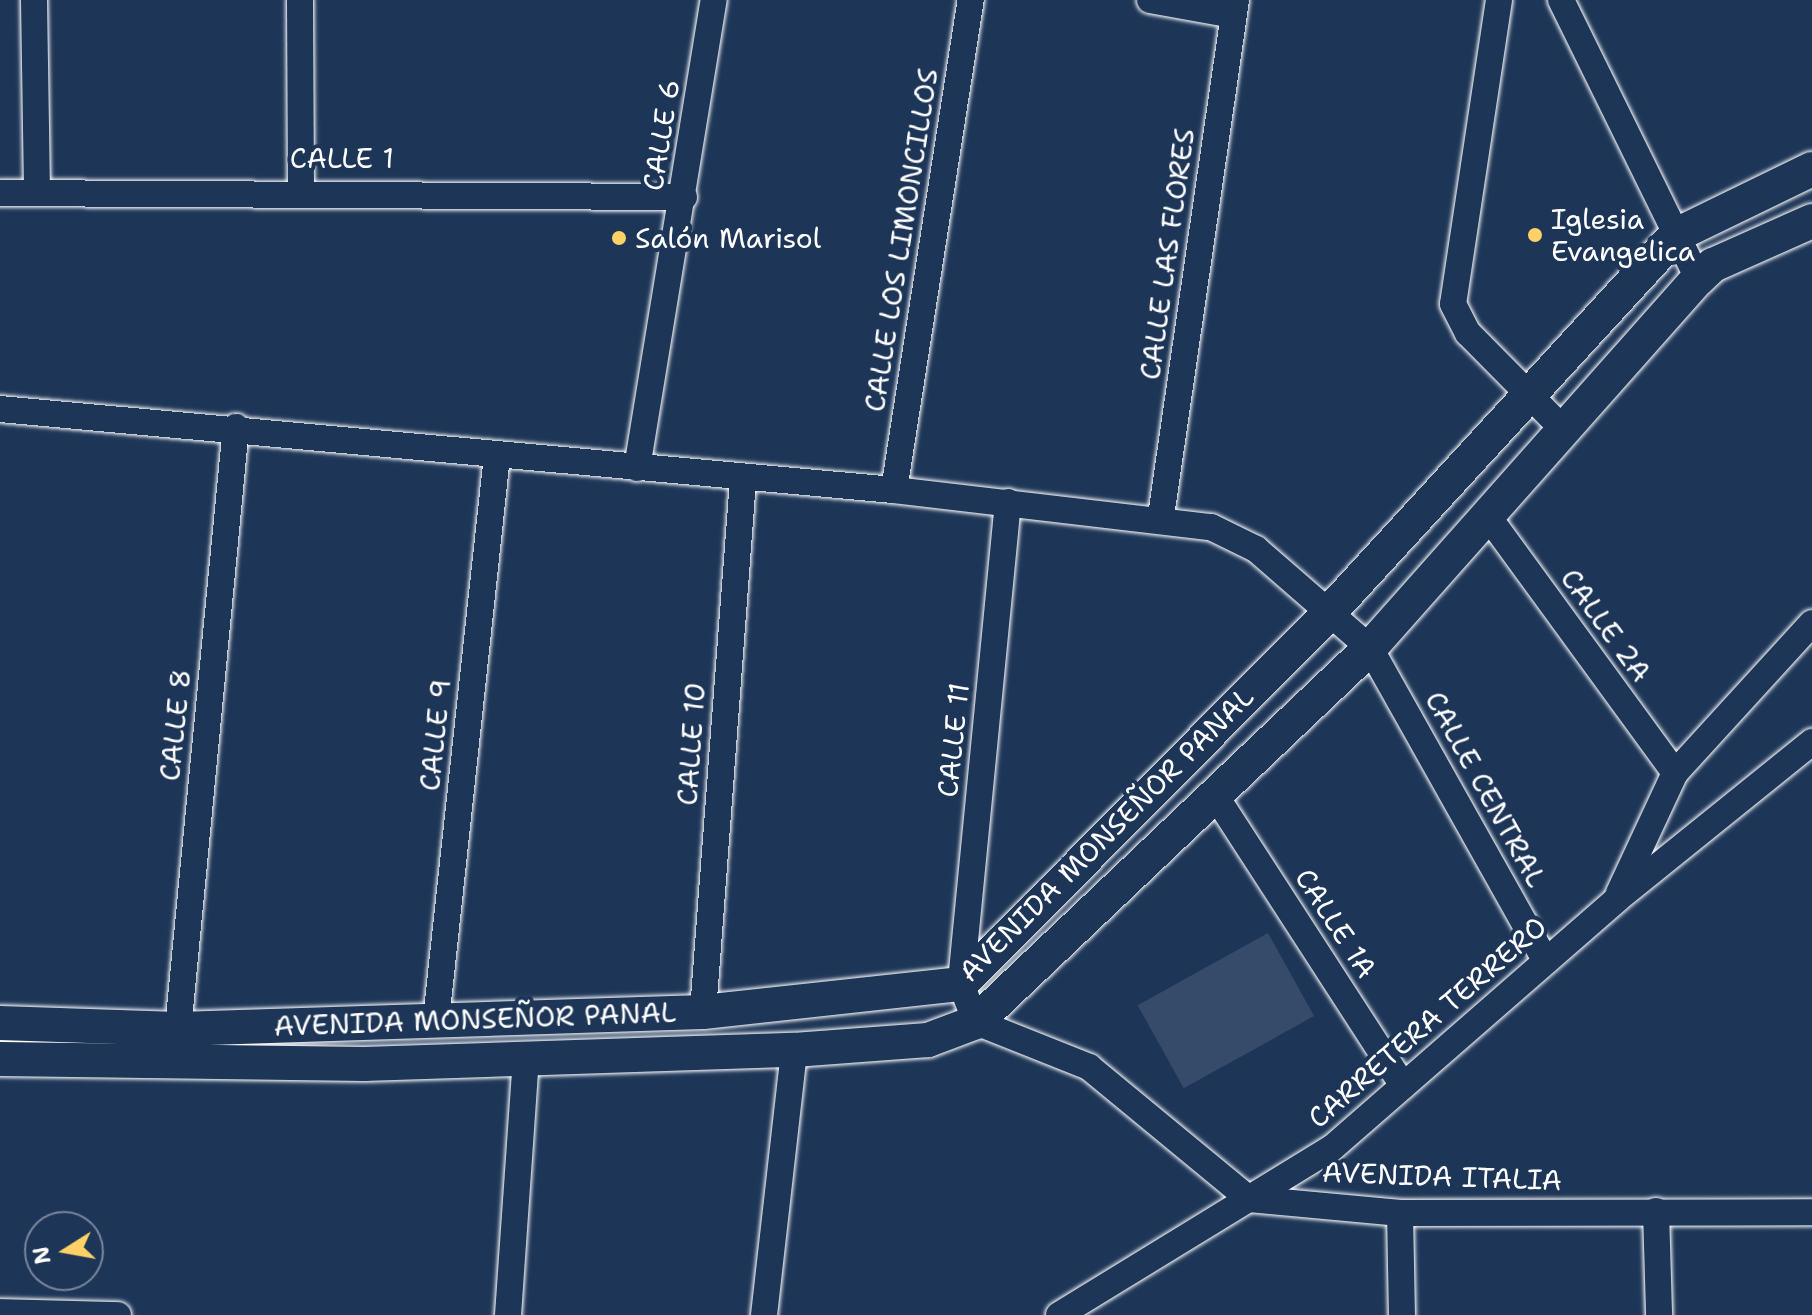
<!DOCTYPE html>
<html>
<head>
<meta charset="utf-8">
<style>
  body { margin:0 }
  #map { position:relative; width:1812px; height:1315px; overflow:hidden; background:#1d3557; font-family:"Shantell Sans",sans-serif }
  div>[style] { position:absolute }
  [style*='--x'] { left:calc(var(--x)*1px); top:calc(var(--y)*1px); width:calc(var(--w)*1px); rotate:calc(var(--a)*1deg) }
  .green>* { inset:0; background:#364b69; transform-origin:0 0 }
  .roads { filter:drop-shadow(0 0 2px #fff) drop-shadow(0 0 2px #fff) }
  .minor>* { height:26px; margin:-13px; padding:0 13px; transform-origin:13px; border-radius:13px; background:#1d3557 }
  .tertiary>* { height:34px; margin:-17px; padding:0 17px; transform-origin:17px; border-radius:17px; background:#1d3557 }
  .dots>* { width:22px; height:22px; translate:-50% -50%; box-sizing:border-box; border:4px solid #1d3557; border-radius:50% }
  span { translate:-50% -50%; white-space:nowrap; text-align:center; line-height:1.15; -webkit-text-stroke:8px #1d3557; paint-order:stroke }
  .street-label { font-size:28px; color:#fff }
  .poi-label { font-size:28px; color:#fff }
  .left { translate:0 -50%; text-align:left }
  .north { position:absolute; left:24px; top:1211px; width:80px; height:80px; box-sizing:border-box; background:#1d3557; border:2px solid #77869a; border-radius:50%; rotate:259deg; font-size:22px; font-weight:700; line-height:32px; text-align:center; color:#fff }
  .north::after { content:''; display:block; margin:auto; width:28px; height:36px; background:#ffd166; clip-path:polygon(50% 0,100% 100%,50% 72%,0 100%) }
</style>
</head>
<body>
<div id="map">
  <div class="green">
    <i style="left:1268px;top:933px;width:95px;height:149px;rotate:61deg"></i>
  </div>
  <div class="roads">
    <div class="minor">
      <i style="--x:34;--y:0;--w:191;--a:89.1"></i>
      <i style="--x:300;--y:0;--w:190;--a:89.7"></i>
      <i style="--x:1150;--y:0;--w:84;--a:10.2"></i>
      <i style="--x:1499;--y:0;--w:307;--a:98.6"></i>
      <i style="--x:1453;--y:304;--w:33;--a:63"></i>
      <i style="--x:1468;--y:333;--w:134;--a:45.3"></i>
      <i style="--x:1561;--y:0;--w:311;--a:63.8"></i>
      <i style="--x:0;--y:193;--w:684;--a:0.34"></i>
      <i style="--x:0;--y:409;--w:898;--a:5.18"></i>
      <i style="--x:894;--y:490;--w:319;--a:6.7"></i>
      <i style="--x:1211;--y:527;--w:50;--a:26.1"></i>
      <i style="--x:1256;--y:549;--w:151;--a:41"></i>
      <i style="--x:1370;--y:648;--w:359;--a:60.7"></i>
      <i style="--x:637;--y:468;--w:474;--a:-80.7"></i>
      <i style="--x:894;--y:490;--w:496;--a:-81.1"></i>
      <i style="--x:1008;--y:502;--w:484;--a:95.6"></i>
      <i style="--x:961;--y:984;--w:41;--a:68.5"></i>
      <i style="--x:976;--y:1022;--w:122;--a:21.7"></i>
      <i style="--x:1089;--y:1067;--w:207;--a:39.5"></i>
      <i style="--x:1249;--y:1199;--w:152;--a:5.3"></i>
      <i style="--x:1400;--y:1213;--w:412;--a:-0.1"></i>
      <i style="--x:1487;--y:515;--w:319;--a:53.9"></i>
      <i style="--x:1161;--y:516;--w:521;--a:-81.73"></i>
      <i style="--x:1215;--y:795;--w:346;--a:57.1"></i>
      <i style="--x:1619;--y:893;--w:132;--a:-65"></i>
      <i style="--x:1675;--y:773;--w:203;--a:-47.6"></i>
      <i style="--x:703;--y:1012;--w:534;--a:-85.7"></i>
      <i style="--x:436;--y:1020;--w:567;--a:-83.83"></i>
      <i style="--x:178;--y:1029;--w:605;--a:-84.5"></i>
      <i style="--x:1656;--y:1211;--w:104;--a:88.3"></i>
      <i style="--x:1400;--y:1213;--w:102;--a:88.9"></i>
      <i style="--x:0;--y:1312;--w:118;--a:1.5"></i>
      <i style="--x:508;--y:1315;--w:257;--a:-86"></i>
      <i style="--x:764;--y:1315;--w:267;--a:-83.5"></i>
      <i style="--x:1059;--y:1315;--w:320;--a:-31.5"></i>
      <i style="--x:1332;--y:1148;--w:377;--a:-41.1"></i>
      <i style="--x:1616;--y:900;--w:252;--a:-38.9"></i>
    </div>
    <div class="tertiary">
      <i style="--x:0;--y:1023;--w:178;--a:1.9"></i>
      <i style="--x:178;--y:1029;--w:525;--a:-1.85"></i>
      <i style="--x:703;--y:1012;--w:260;--a:-6.2"></i>
      <i style="--x:961;--y:984;--w:520;--a:-45.23"></i>
      <i style="--x:1327;--y:615;--w:516;--a:-47.43"></i>
      <i style="--x:1676;--y:235;--w:151;--a:-25.9"></i>
      <i style="--x:0;--y:1059;--w:364;--a:0.8"></i>
      <i style="--x:364;--y:1064;--w:430;--a:-1.9"></i>
      <i style="--x:794;--y:1050;--w:134;--a:-4.3"></i>
      <i style="--x:928;--y:1040;--w:51;--a:-20.6"></i>
      <i style="--x:976;--y:1022;--w:543;--a:-43.51"></i>
      <i style="--x:1370;--y:648;--w:494;--a:-48.4"></i>
      <i style="--x:1698;--y:279;--w:21;--a:-43"></i>
      <i style="--x:1713;--y:265;--w:108;--a:-24"></i>
    </div>
  </div>
  <div class="dots">
    <i style="left:1535px;top:235px;background:#ffd166"></i>
    <i style="left:619px;top:238px;background:#ffd166"></i>
  </div>
  <div class="street-label">
    <span style="left:661px;top:135px;rotate:-81deg">CALLE 6</span>
    <span style="left:342px;top:158px">CALLE 1</span>
    <span style="left:901px;top:240px;rotate:-81deg">CALLE LOS LIMONCILLOS</span>
    <span style="left:1167px;top:254px;rotate:-82deg">CALLE LAS FLORES</span>
    <span style="left:1606px;top:625px;rotate:54deg">CALLE 2A</span>
    <span style="left:175px;top:725px;rotate:-84deg">CALLE 8</span>
    <span style="left:435px;top:735px;rotate:-84deg">CALLE 9</span>
    <span style="left:953px;top:740px;rotate:-84deg">CALLE 11</span>
    <span style="left:691px;top:744px;rotate:-86deg">CALLE 10</span>
    <span style="left:1486px;top:789px;rotate:61deg">CALLE CENTRAL</span>
    <span style="left:1106px;top:834px;rotate:-45deg">AVENIDA MONSEÑOR PANAL</span>
    <span style="left:1336px;top:923px;rotate:57deg">CALLE 1A</span>
    <span style="left:475px;top:1019px;rotate:-2deg">AVENIDA MONSEÑOR PANAL</span>
    <span style="left:1427px;top:1022px;rotate:-41deg">CARRETERA TERRERO</span>
    <span style="left:1442px;top:1176px;rotate:2deg">AVENIDA ITALIA</span>
  </div>
  <div class="poi-label">
    <span class="left" style="left:1551px;top:235px">Iglesia<br>Evangelica</span>
    <span class="left" style="left:635px;top:238px">Salón Marisol</span>
  </div>
  <div class="north">N</div>
</div>
</body>
</html>
